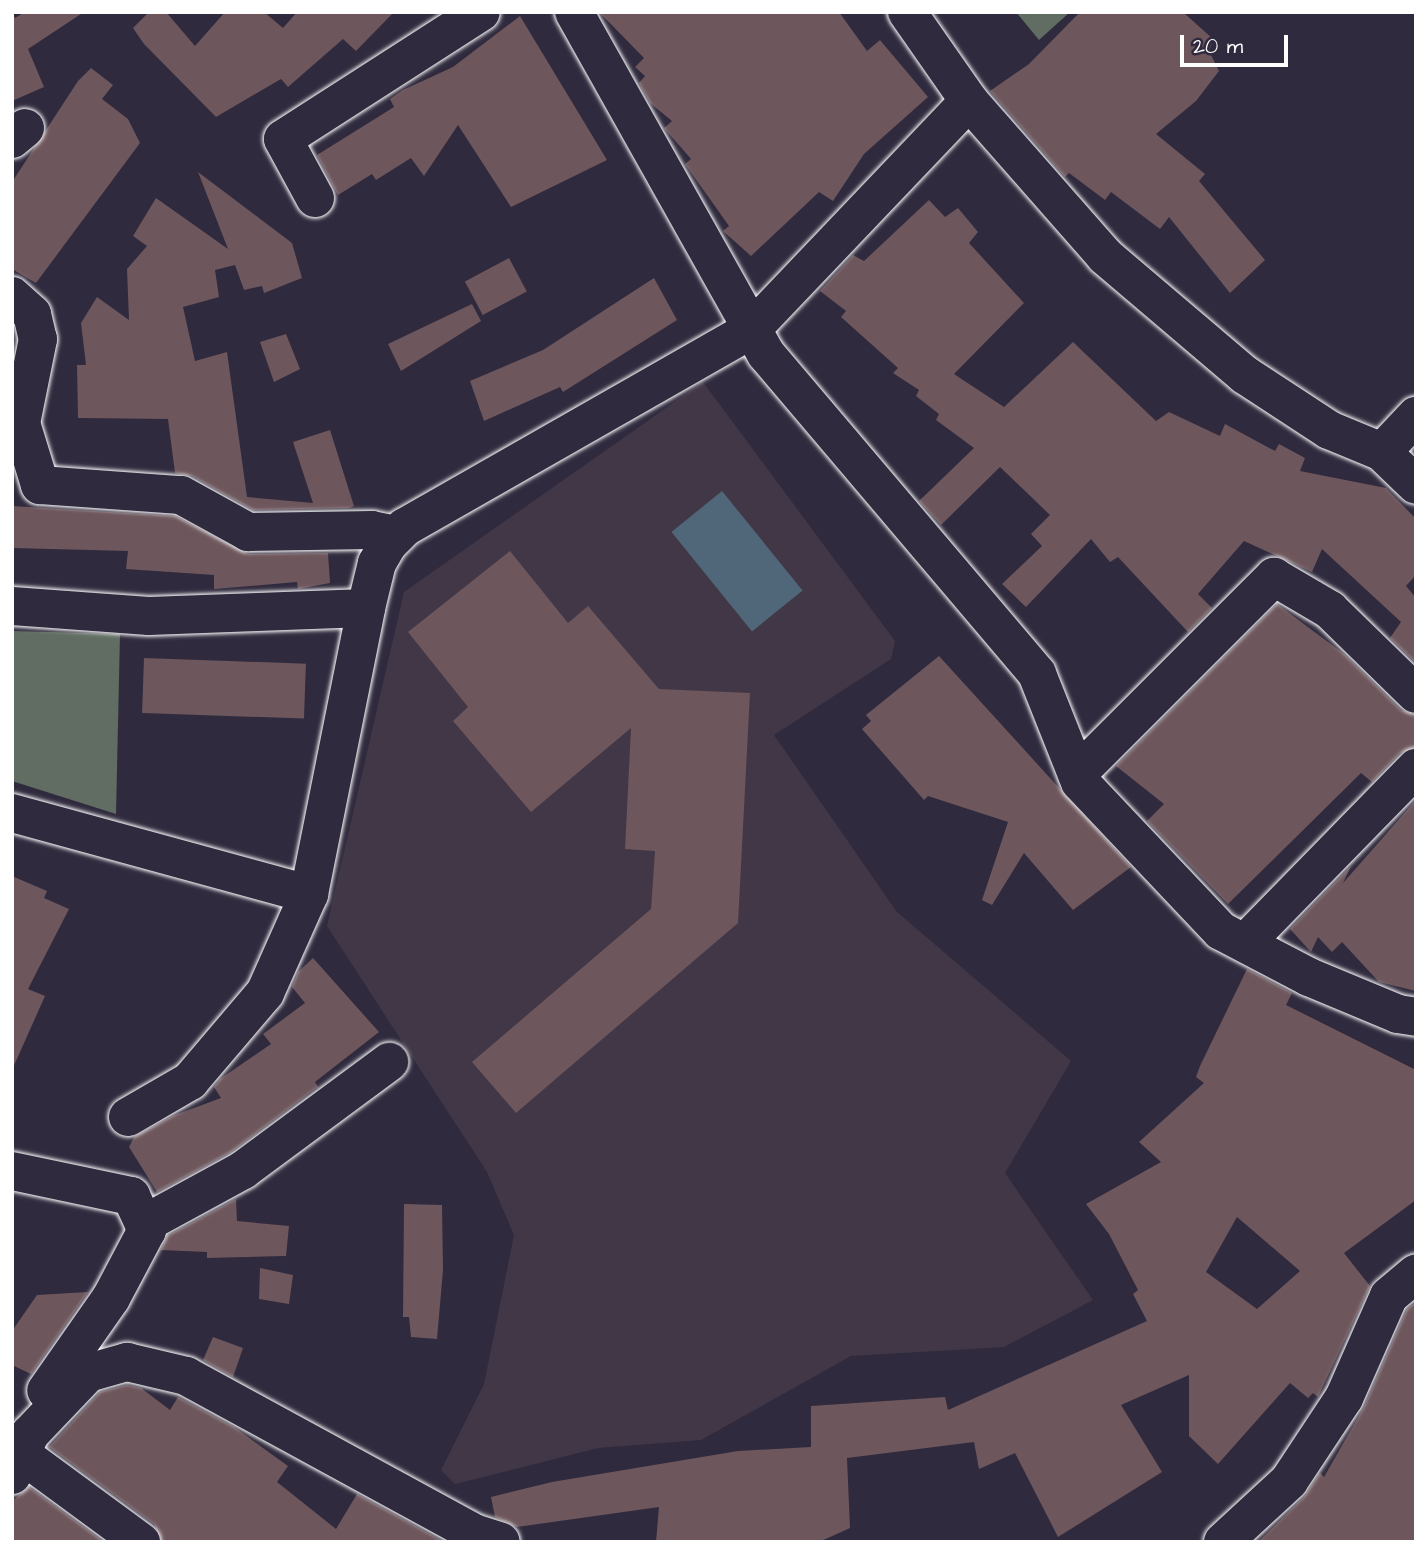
<!DOCTYPE html>
<html>
<head>
<meta charset="utf-8">
<style>
  body { margin:0 }
  #map { position:relative; width:1428px; height:1554px; overflow:hidden; background:#2f2a3d; font-family:"Architects Daughter",sans-serif }
  div>[style] { position:absolute }
  [style*='--x'] { left:calc(var(--x)*1px); top:calc(var(--y)*1px); width:calc(var(--w)*1px); rotate:calc(var(--a)*1deg) }
  .built>* { inset:0; background:#423746 }
  .green>* { inset:0; background:#616d62 }
  .water>* { inset:0; background:#4f6779; transform-origin:0 0 }
  .building>* { inset:0; background:#6d565c; transform-origin:0 0 }
  .roads { filter:drop-shadow(0 0 2px #fff) drop-shadow(0 0 2px #fff) }
  .minor>* { height:38px; margin:-19px; padding:0 19px; transform-origin:19px; border-radius:19px; background:#2f2a3d }
  span { translate:-50% -50%; white-space:nowrap; text-align:center; line-height:1.15; -webkit-text-stroke:5px #2f2a3d; paint-order:stroke }
  .frame { position:absolute; inset:0; border:14px solid #fff; pointer-events:none }
  .scale { position:absolute; left:1180px; top:35px; width:108px; height:32px; box-sizing:border-box; border:4px solid #fff; border-top:0; padding-left:9px; font-size:21px; line-height:24px; white-space:nowrap; color:#fff; -webkit-text-stroke:5px #2f2a3d; paint-order:stroke }
</style>
</head>
<body>
<div id="map">
  <div class="built">
    <i style="clip-path:polygon(703px 382px,895px 641px,891px 659px,774px 735px,897px 912px,1071px 1061px,1005px 1173px,1093px 1300px,1004px 1347px,851px 1356px,701px 1440px,598px 1448px,455px 1484px,441px 1470px,484px 1384px,514px 1235px,487px 1172px,327px 926px,404px 592px)"></i>
  </div>
  <div class="green">
    <i style="clip-path:polygon(1016px 12px,1070px 12px,1039px 40px)"></i>
    <i style="clip-path:polygon(12px 631px,120px 634px,116px 814px,12px 781px)"></i>
  </div>
  <div class="water">
    <i style="left:722px;top:491px;width:128px;height:65px;rotate:51deg"></i>
  </div>
  <div class="building">
    <i style="clip-path:polygon(12px 12px,15px 18px,25px 12px,84px 12px,28px 49px,44px 87px,12px 101px)"></i>
    <i style="clip-path:polygon(149px 12px,166px 12px,195px 46px,225px 12px,264px 12px,283px 28px,297px 12px,394px 12px,356px 51px,343px 39px,288px 87px,281px 79px,216px 117px,144px 44px,133px 28px)"></i>
    <i style="clip-path:polygon(599px 12px,839px 12px,867px 51px,880px 40px,928px 97px,864px 154px,833px 201px,819px 192px,751px 256px,723px 231px,729px 226px,685px 164px,691px 159px,664px 128px,672px 121px,650px 103px,639px 83px,645px 76px,635px 67px,644px 58px)"></i>
    <i style="clip-path:polygon(1080px 12px,1183px 12px,1213px 39px,1209px 51px,1219px 71px,1196px 101px,1156px 134px,1205px 174px,1199px 181px,1265px 260px,1230px 293px,1169px 217px,1160px 229px,1111px 192px,1105px 200px,1069px 173px,1065px 177px,990px 91px,1029px 64px)"></i>
    <i style="clip-path:polygon(520px 16px,607px 160px,511px 207px,458px 125px,424px 176px,411px 158px,376px 180px,372px 174px,338px 195px,317px 155px,394px 107px,390px 99px,403px 90px,453px 67px)"></i>
    <i style="clip-path:polygon(91px 68px,113px 85px,102px 99px,128px 119px,140px 143px,36px 283px,12px 269px,12px 182px,78px 81px)"></i>
    <i style="clip-path:polygon(198px 172px,292px 243px,302px 278px,264px 293px,262px 286px,244px 290px,235px 265px,215px 270px,219px 297px,183px 307px,195px 361px,227px 352px,247px 497px,313px 503px,293px 442px,330px 430px,354px 506px,349px 508px,253px 510px,192px 476px,175px 473px,168px 419px,78px 418px,77px 365px,86px 365px,81px 323px,97px 297px,129px 320px,127px 269px,147px 246px,133px 236px,156px 198px,228px 249px)"></i>
    <i style="clip-path:polygon(929px 200px,945px 217px,958px 208px,978px 232px,969px 243px,1024px 303px,954px 374px,1004px 407px,1073px 342px,1156px 421px,1169px 412px,1220px 436px,1225px 424px,1275px 451px,1279px 444px,1305px 458px,1300px 471px,1386px 488px,1416px 519px,1416px 575px,1406px 586px,1416px 598px,1416px 663px,1390px 638px,1401px 622px,1322px 549px,1312px 572px,1244px 541px,1198px 594px,1212px 608px,1188px 632px,1118px 557px,1110px 562px,1091px 539px,1026px 607px,1002px 584px,1042px 546px,1031px 534px,1050px 515px,1000px 467px,941px 525px,919px 501px,974px 448px,936px 420px,939px 414px,916px 396px,919px 390px,893px 373px,898px 368px,841px 317px,846px 311px,820px 291px,853px 255px,864px 261px)"></i>
    <i style="left:509px;top:258px;width:38px;height:50px;rotate:62deg"></i>
    <i style="clip-path:polygon(654px 278px,677px 320px,563px 392px,560px 387px,484px 421px,470px 381px,543px 350px)"></i>
    <i style="clip-path:polygon(472px 304px,481px 321px,401px 371px,388px 344px)"></i>
    <i style="clip-path:polygon(286px 334px,300px 369px,274px 382px,260px 342px)"></i>
    <i style="clip-path:polygon(12px 506px,175px 516px,248px 554px,328px 553px,330px 583px,303px 588px,298px 589px,297px 582px,214px 589px,214px 575px,126px 569px,128px 551px,12px 548px)"></i>
    <i style="clip-path:polygon(510px 551px,568px 623px,588px 606px,659px 689px,750px 693px,738px 923px,516px 1113px,472px 1062px,651px 909px,655px 851px,625px 849px,631px 728px,531px 812px,453px 721px,468px 707px,408px 632px)"></i>
    <i style="clip-path:polygon(1277px 604px,1344px 654px,1401px 710px,1416px 715px,1416px 747px,1400px 753px,1372px 782px,1361px 773px,1228px 904px,1147px 821px,1164px 804px,1116px 766px)"></i>
    <i style="clip-path:polygon(939px 656px,1131px 867px,1073px 910px,1024px 853px,992px 905px,982px 900px,1008px 822px,928px 796px,924px 800px,862px 729px,871px 721px,866px 715px)"></i>
    <i style="left:144px;top:658px;width:162px;height:55px;rotate:2deg"></i>
    <i style="clip-path:polygon(1416px 800px,1416px 991px,1379px 982px,1342px 942px,1332px 952px,1318px 937px,1311px 952px,1290px 929px,1351px 866px,1343px 883px)"></i>
    <i style="clip-path:polygon(12px 876px,47px 891px,44px 898px,69px 909px,28px 989px,45px 996px,12px 1070px)"></i>
    <i style="clip-path:polygon(313px 958px,379px 1032px,315px 1082px,318px 1087px,312px 1091px,231px 1152px,157px 1192px,129px 1147px,134px 1137px,175px 1115px,221px 1098px,214px 1087px,220px 1079px,271px 1044px,263px 1034px,305px 1003px,292px 987px,298px 972px)"></i>
    <i style="clip-path:polygon(evenodd,1247px 969px,1292px 993px,1286px 1005px,1416px 1070px,1416px 1200px,1344px 1253px,1370px 1286px,1318px 1397px,1313px 1393px,1308px 1398px,1290px 1383px,1218px 1464px,1189px 1436px,1189px 1375px,1121px 1405px,1162px 1472px,1058px 1537px,1015px 1453px,979px 1469px,974px 1442px,847px 1458px,850px 1528px,819px 1542px,656px 1542px,659px 1507px,517px 1527px,495px 1517px,491px 1497px,552px 1482px,738px 1451px,811px 1447px,811px 1406px,945px 1397px,948px 1410px,1147px 1321px,1133px 1294px,1138px 1290px,1109px 1234px,1086px 1204px,1161px 1162px,1139px 1142px,1204px 1083px,1196px 1077px,1200px 1066px,1247px 969px,1237px 1217px,1300px 1271px,1257px 1309px,1206px 1272px,1237px 1217px)"></i>
    <i style="clip-path:polygon(236px 1199px,237px 1221px,289px 1226px,286px 1256px,207px 1258px,207px 1252px,161px 1250px,167px 1236px)"></i>
    <i style="clip-path:polygon(404px 1204px,442px 1205px,443px 1270px,437px 1339px,411px 1337px,409px 1317px,403px 1317px)"></i>
    <i style="clip-path:polygon(260px 1268px,293px 1275px,289px 1304px,259px 1299px)"></i>
    <i style="clip-path:polygon(88px 1292px,31px 1374px,12px 1365px,12px 1331px,37px 1295px)"></i>
    <i style="clip-path:polygon(1416px 1302px,1416px 1542px,1258px 1542px,1304px 1497px,1320px 1473px,1324px 1477px,1364px 1407px,1407px 1309px)"></i>
    <i style="clip-path:polygon(213px 1337px,243px 1348px,233px 1377px,203px 1360px)"></i>
    <i style="clip-path:polygon(127px 1385px,141px 1388px,170px 1410px,178px 1397px,234px 1427px,288px 1466px,277px 1482px,336px 1529px,357px 1494px,444px 1542px,162px 1542px,154px 1524px,49px 1447px,100px 1392px)"></i>
    <i style="clip-path:polygon(29px 1487px,104px 1542px,12px 1542px,12px 1501px)"></i>
  </div>
  <div class="roads">
    <div class="minor">
      <i style="--x:574;--y:12;--w:392;--a:60.7"></i>
      <i style="--x:766;--y:354;--w:419;--a:49.7"></i>
      <i style="--x:1037;--y:674;--w:116;--a:68.3"></i>
      <i style="--x:1080;--y:782;--w:205;--a:46.6"></i>
      <i style="--x:1221;--y:931;--w:99;--a:27.6"></i>
      <i style="--x:1309;--y:977;--w:96;--a:22.6"></i>
      <i style="--x:1398;--y:1014;--w:18;--a:9"></i>
      <i style="--x:907;--y:12;--w:108;--a:55.1"></i>
      <i style="--x:969;--y:101;--w:206;--a:48.7"></i>
      <i style="--x:1105;--y:256;--w:184;--a:40.4"></i>
      <i style="--x:1245;--y:375;--w:100;--a:33.2"></i>
      <i style="--x:1329;--y:430;--w:57;--a:22.5"></i>
      <i style="--x:1382;--y:452;--w:47;--a:44.1"></i>
      <i style="--x:12;--y:139;--w:17;--a:-40"></i>
      <i style="--x:315;--y:198;--w:67;--a:-118.5"></i>
      <i style="--x:283;--y:139;--w:235;--a:-32.7"></i>
      <i style="--x:12;--y:296;--w:27;--a:42"></i>
      <i style="--x:32;--y:314;--w:26;--a:77"></i>
      <i style="--x:38;--y:339;--w:86;--a:101.4"></i>
      <i style="--x:21;--y:423;--w:65;--a:73"></i>
      <i style="--x:40;--y:485;--w:141;--a:4.1"></i>
      <i style="--x:181;--y:495;--w:77;--a:28.9"></i>
      <i style="--x:248;--y:532;--w:124;--a:-0.9"></i>
      <i style="--x:372;--y:530;--w:25;--a:12"></i>
      <i style="--x:1382;--y:452;--w:50;--a:-46.6"></i>
      <i style="--x:12;--y:606;--w:137;--a:4.2"></i>
      <i style="--x:149;--y:616;--w:217;--a:-2.1"></i>
      <i style="--x:1077;--y:774;--w:279;--a:-45"></i>
      <i style="--x:1274;--y:577;--w:65;--a:30.5"></i>
      <i style="--x:1330;--y:610;--w:120;--a:44.3"></i>
      <i style="--x:12;--y:813;--w:308;--a:15.3"></i>
      <i style="--x:1245;--y:943;--w:245;--a:-45.7"></i>
      <i style="--x:128;--y:1117;--w:72;--a:-30.1"></i>
      <i style="--x:190;--y:1081;--w:116;--a:-49.6"></i>
      <i style="--x:265;--y:993;--w:108;--a:-66"></i>
      <i style="--x:309;--y:894;--w:292;--a:-78.7"></i>
      <i style="--x:366;--y:608;--w:46;--a:-76.3"></i>
      <i style="--x:377;--y:563;--w:22;--a:-60"></i>
      <i style="--x:388;--y:544;--w:24;--a:-45"></i>
      <i style="--x:405;--y:527;--w:398;--a:-29.7"></i>
      <i style="--x:751;--y:330;--w:316;--a:-46.4"></i>
      <i style="--x:12;--y:1171;--w:122;--a:11.9"></i>
      <i style="--x:131;--y:1196;--w:38;--a:65"></i>
      <i style="--x:147;--y:1230;--w:77;--a:117.9"></i>
      <i style="--x:111;--y:1298;--w:113;--a:125"></i>
      <i style="--x:144;--y:1224;--w:113;--a:-28.6"></i>
      <i style="--x:243;--y:1170;--w:182;--a:-36.5"></i>
      <i style="--x:21;--y:1454;--w:149;--a:36.3"></i>
      <i style="--x:12;--y:1475;--w:45;--a:-66.3"></i>
      <i style="--x:30;--y:1434;--w:84;--a:-46.4"></i>
      <i style="--x:88;--y:1373;--w:41;--a:-15.8"></i>
      <i style="--x:127;--y:1362;--w:61;--a:13.3"></i>
      <i style="--x:186;--y:1376;--w:328;--a:28.6"></i>
      <i style="--x:474;--y:1533;--w:28;--a:18"></i>
      <i style="--x:1223;--y:1542;--w:90;--a:-42.7"></i>
      <i style="--x:1289;--y:1481;--w:100;--a:-56.5"></i>
      <i style="--x:1344;--y:1398;--w:111;--a:-66.2"></i>
      <i style="--x:1389;--y:1296;--w:35;--a:-40"></i>
    </div>
  </div>
  <div class="frame"></div>
  <div class="scale">20 m</div>
</div>
</body>
</html>
